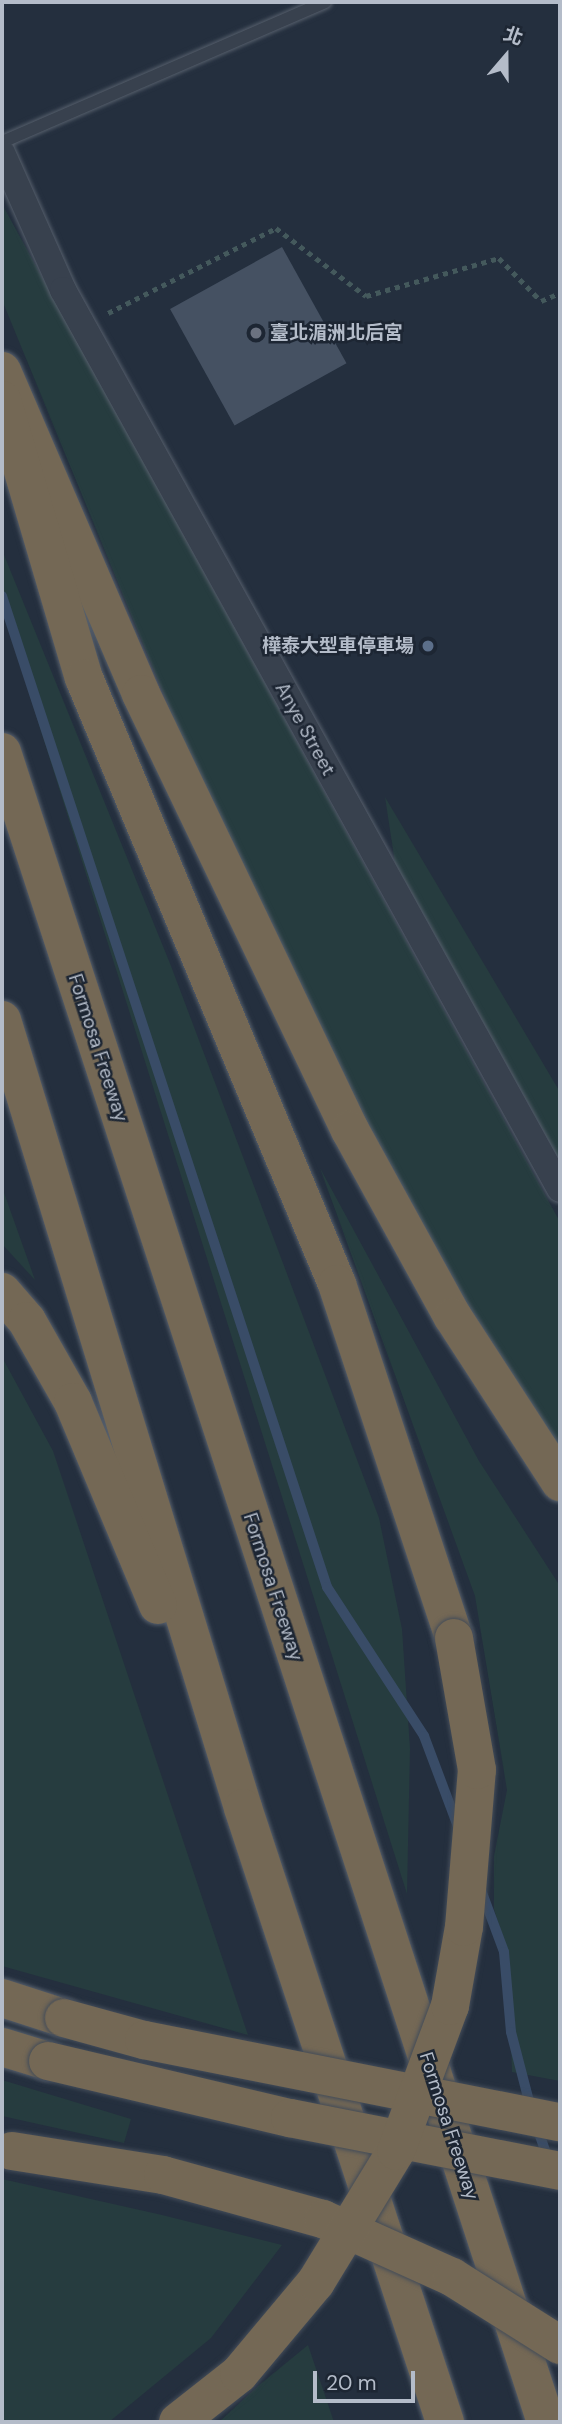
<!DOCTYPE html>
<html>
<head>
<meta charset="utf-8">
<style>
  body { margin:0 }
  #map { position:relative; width:562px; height:2424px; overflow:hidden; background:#242f3e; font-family:"DM Sans","Noto Sans TC",sans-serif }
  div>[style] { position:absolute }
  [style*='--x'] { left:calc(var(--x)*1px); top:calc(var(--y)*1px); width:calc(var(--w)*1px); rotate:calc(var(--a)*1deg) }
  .green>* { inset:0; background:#263c3f }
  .stream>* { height:10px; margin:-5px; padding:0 5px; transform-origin:5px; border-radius:5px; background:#394c67 }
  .building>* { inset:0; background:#455162; transform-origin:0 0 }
  .path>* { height:4.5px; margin-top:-2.25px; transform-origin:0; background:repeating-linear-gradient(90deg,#44595c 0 5px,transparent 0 10px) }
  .roads { filter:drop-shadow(0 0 2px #565f6c) drop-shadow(0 0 2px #565f6c) }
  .service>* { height:12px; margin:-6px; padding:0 6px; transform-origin:6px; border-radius:6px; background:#38414e }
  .minor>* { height:26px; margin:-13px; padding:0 13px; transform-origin:13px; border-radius:13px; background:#38414e }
  .motorway>* { height:38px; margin:-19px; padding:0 19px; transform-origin:19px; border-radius:19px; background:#746855 }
  .bridges { filter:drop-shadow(0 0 2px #434c59) drop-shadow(0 0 2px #434c59) }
  .motorway-bridge>* { height:38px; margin:-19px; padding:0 19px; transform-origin:19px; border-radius:19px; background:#746855 }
  .dots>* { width:19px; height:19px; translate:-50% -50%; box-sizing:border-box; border:4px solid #1d2633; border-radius:50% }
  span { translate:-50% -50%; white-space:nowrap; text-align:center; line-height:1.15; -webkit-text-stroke:5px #1d2633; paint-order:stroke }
  .poi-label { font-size:19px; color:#b4bcc9; font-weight:700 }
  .left { translate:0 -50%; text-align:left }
  .right { translate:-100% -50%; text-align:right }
  .street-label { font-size:19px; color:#b4bcc9 }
  .frame { position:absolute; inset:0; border:4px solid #b4bcc9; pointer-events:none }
  .north { position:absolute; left:471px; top:21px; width:70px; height:70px; -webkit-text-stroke:5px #1d2633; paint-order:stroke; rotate:20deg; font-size:19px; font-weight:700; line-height:28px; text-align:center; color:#b4bcc9 }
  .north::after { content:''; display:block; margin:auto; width:24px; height:32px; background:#b4bcc9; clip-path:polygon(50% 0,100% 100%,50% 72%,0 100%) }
  .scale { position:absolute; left:313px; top:2371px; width:102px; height:32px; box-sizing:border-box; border:4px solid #b4bcc9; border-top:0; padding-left:9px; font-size:21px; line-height:24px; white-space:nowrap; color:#b4bcc9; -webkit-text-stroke:5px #1d2633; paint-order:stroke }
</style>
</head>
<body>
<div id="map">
  <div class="green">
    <i style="clip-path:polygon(2px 204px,560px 1222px,560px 1454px,468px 1320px,254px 914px,2px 300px)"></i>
    <i style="clip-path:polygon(2px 550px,171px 966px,379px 1518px,402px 1629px,410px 1749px,407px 1894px,2px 607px)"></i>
    <i style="clip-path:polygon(385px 797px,560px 1092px,560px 1161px,395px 863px)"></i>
    <i style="clip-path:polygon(320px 1168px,479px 1461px,560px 1586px,560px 2081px,512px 2072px,508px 1954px,494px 1909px,494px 1856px,507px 1790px,475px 1596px)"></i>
    <i style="clip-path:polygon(2px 1187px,35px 1280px,2px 1244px)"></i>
    <i style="clip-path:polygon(2px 1357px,53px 1451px,248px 2035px,2px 1966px)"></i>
    <i style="clip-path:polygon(2px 2080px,131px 2119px,124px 2143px,2px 2116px)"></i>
    <i style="clip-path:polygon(2px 2179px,162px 2215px,282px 2245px,211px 2338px,109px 2422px,2px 2422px)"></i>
    <i style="clip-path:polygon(308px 2345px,334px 2422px,219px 2422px,258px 2386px)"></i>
  </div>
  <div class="stream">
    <i style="--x:2;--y:596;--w:1043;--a:71.84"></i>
    <i style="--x:327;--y:1587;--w:178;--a:56.9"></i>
    <i style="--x:424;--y:1736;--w:99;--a:69.4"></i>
    <i style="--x:481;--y:1890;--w:66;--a:69.6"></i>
    <i style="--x:504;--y:1952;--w:80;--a:85"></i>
    <i style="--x:511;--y:2032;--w:80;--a:75.4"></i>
    <i style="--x:537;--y:2127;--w:36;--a:71"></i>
  </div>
  <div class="building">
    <i style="left:282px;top:247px;width:133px;height:128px;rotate:61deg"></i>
  </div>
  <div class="path">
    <i style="--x:108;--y:313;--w:188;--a:-26.8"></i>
    <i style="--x:276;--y:228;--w:113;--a:37.1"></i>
    <i style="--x:366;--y:296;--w:138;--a:-15.9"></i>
    <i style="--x:499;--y:258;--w:60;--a:45.7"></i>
    <i style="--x:541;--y:301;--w:21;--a:-23"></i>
  </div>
  <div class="roads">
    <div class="service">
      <i style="--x:2;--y:142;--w:352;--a:-23.4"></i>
    </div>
    <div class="minor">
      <i style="--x:2;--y:153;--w:150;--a:66"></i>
      <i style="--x:63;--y:290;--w:1027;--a:61.06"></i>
    </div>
    <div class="motorway">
      <i style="--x:2;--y:371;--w:352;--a:66.7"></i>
      <i style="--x:141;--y:694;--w:484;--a:64.4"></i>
      <i style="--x:350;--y:1130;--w:213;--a:61.2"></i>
      <i style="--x:453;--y:1317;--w:197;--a:57"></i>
      <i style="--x:2;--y:400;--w:290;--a:73.6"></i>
      <i style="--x:84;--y:678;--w:657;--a:67.34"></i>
      <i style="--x:337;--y:1284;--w:373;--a:71.7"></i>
      <i style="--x:2;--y:752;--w:1756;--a:71.96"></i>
      <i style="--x:2;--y:1020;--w:824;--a:72.99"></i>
      <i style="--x:243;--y:1808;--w:646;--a:71.79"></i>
      <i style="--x:2;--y:1292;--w:38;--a:49"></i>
      <i style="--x:27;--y:1321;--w:93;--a:60.4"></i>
      <i style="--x:73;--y:1402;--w:220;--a:67.3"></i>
      <i style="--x:2;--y:1998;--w:65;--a:17.9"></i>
      <i style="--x:2;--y:2047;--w:48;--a:16.9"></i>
    </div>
  </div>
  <div class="bridges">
    <div class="motorway-bridge">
      <i style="--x:64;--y:2018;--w:83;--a:15.4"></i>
      <i style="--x:144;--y:2040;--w:424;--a:11.2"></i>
      <i style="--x:48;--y:2061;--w:249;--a:13.3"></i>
      <i style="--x:290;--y:2118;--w:275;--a:11.1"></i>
      <i style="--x:12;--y:2151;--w:153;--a:9"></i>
      <i style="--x:163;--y:2175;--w:166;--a:15.4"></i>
      <i style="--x:323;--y:2219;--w:141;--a:24.2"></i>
      <i style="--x:452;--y:2277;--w:128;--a:32.2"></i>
      <i style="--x:178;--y:2422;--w:78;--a:-38.2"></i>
      <i style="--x:239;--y:2374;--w:120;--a:-50.1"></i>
      <i style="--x:316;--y:2282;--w:153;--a:-58.6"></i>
      <i style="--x:396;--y:2151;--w:155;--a:-69.6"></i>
      <i style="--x:450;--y:2006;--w:80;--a:-80"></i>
      <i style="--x:464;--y:1927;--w:158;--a:-85.3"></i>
      <i style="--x:477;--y:1770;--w:134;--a:-99.9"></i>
    </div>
  </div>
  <div class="dots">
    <i style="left:256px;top:333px;background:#6b7280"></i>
    <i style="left:428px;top:646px;background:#5c6f8a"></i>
  </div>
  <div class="poi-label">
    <span class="left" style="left:270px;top:333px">臺北湄洲北后宮</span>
    <span class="right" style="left:414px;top:646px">樺泰大型車停車場</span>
  </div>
  <div class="street-label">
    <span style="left:305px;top:729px;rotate:61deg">Anye Street</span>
    <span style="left:98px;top:1048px;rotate:72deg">Formosa Freeway</span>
    <span style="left:273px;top:1587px;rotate:72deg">Formosa Freeway</span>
    <span style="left:449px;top:2126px;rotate:72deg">Formosa Freeway</span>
  </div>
  <div class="frame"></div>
  <div class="north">北</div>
  <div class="scale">20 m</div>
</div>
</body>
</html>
